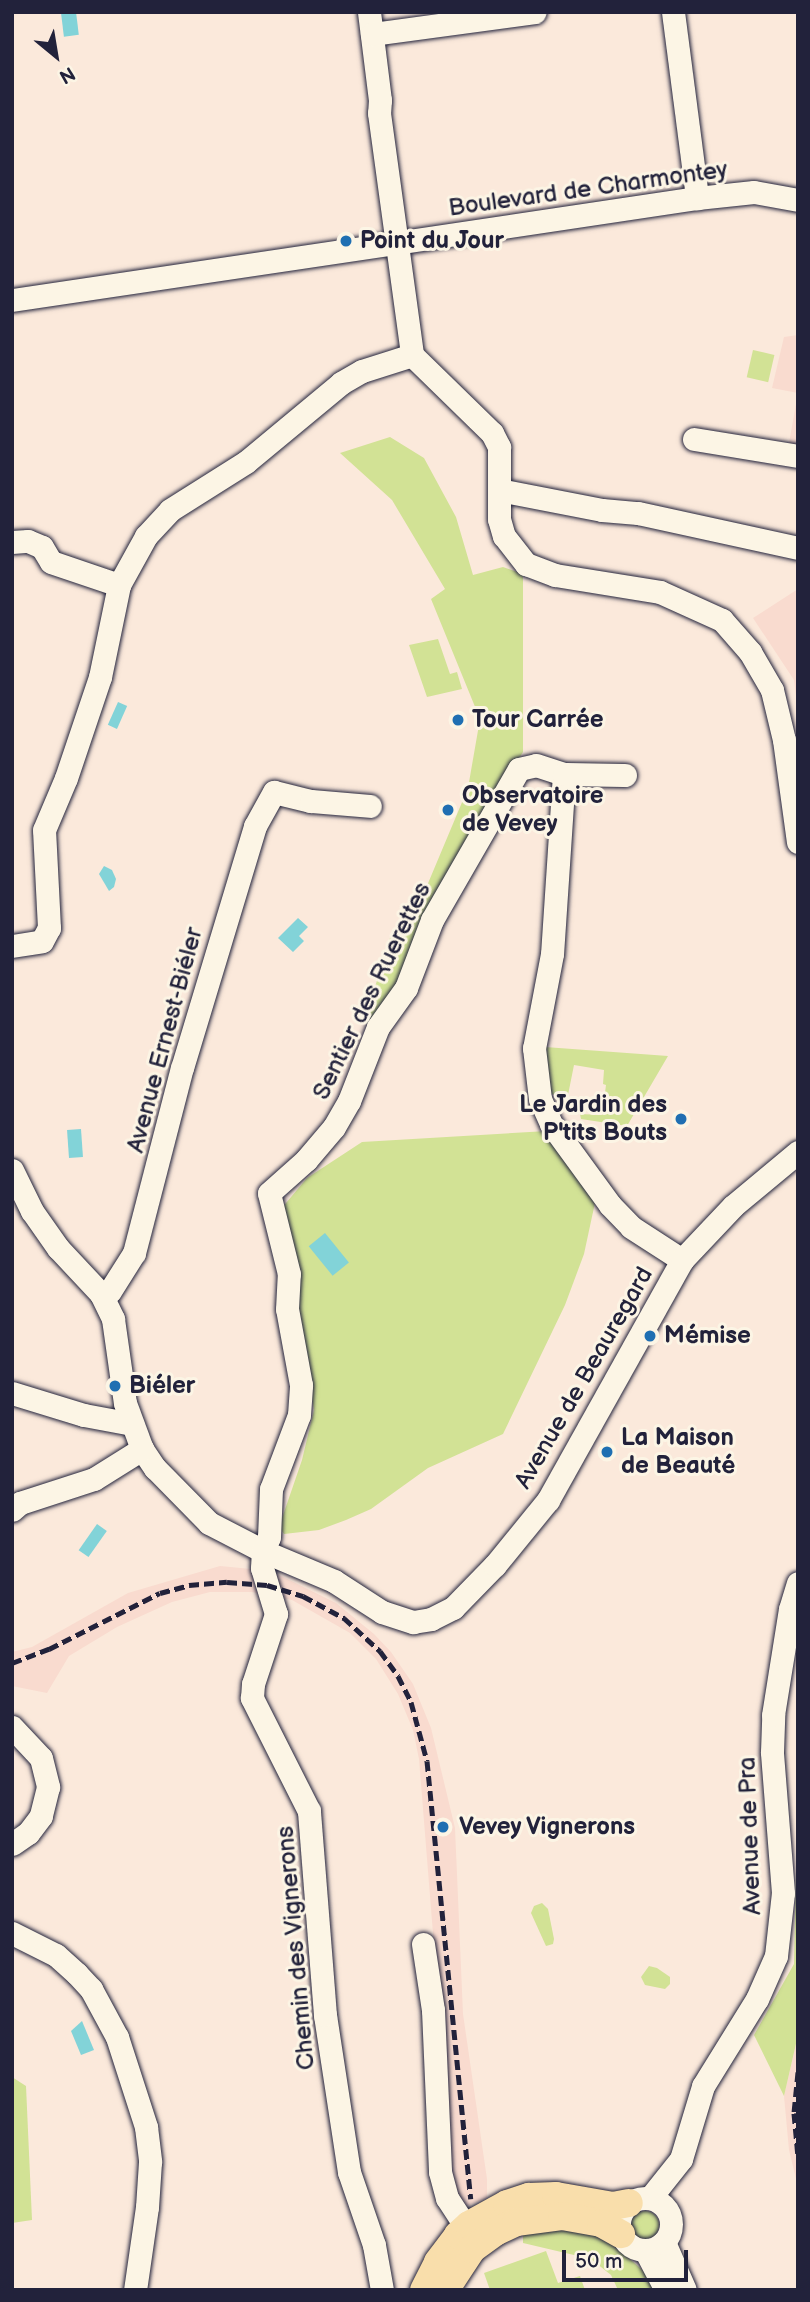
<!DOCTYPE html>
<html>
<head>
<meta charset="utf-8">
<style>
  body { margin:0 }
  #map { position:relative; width:810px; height:2302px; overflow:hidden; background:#fbe9db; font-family:"Balsamiq Sans",sans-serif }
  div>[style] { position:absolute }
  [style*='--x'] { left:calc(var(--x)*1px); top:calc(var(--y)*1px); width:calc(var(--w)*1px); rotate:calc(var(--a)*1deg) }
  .built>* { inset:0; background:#f9dbcf }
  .green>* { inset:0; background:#d2e295; transform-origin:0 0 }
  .round { border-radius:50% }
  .water>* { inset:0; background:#82d3d8; transform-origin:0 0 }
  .roads { filter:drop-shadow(0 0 2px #22223b) drop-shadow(0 0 2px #22223b) }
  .minor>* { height:23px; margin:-11.5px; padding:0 11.5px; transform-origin:11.5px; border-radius:11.5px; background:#fcf5e5 }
  .minor>.ring { margin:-11.5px; padding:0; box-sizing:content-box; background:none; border:23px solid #fcf5e5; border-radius:50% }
  .major>* { height:28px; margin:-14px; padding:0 14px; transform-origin:14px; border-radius:14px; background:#f9deab }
  .rail>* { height:5px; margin-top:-2.5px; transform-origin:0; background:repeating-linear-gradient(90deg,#22223b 0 10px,transparent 0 15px) }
  .dots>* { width:19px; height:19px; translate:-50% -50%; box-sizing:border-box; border:4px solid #fcf5e5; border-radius:50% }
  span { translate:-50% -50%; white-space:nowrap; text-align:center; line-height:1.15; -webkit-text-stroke:6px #fcf5e5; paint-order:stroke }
  .street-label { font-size:24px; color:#22223b }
  .poi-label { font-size:24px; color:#22223b; font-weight:700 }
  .left { translate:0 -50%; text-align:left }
  .right { translate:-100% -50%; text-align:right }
  .frame { position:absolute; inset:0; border:14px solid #22223b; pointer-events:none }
  .north { position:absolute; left:21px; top:21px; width:70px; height:70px; -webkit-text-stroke:5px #fcf5e5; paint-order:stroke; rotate:150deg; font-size:19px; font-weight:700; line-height:28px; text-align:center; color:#22223b }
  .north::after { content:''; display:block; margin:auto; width:24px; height:32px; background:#22223b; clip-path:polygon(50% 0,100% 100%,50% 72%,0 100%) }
  .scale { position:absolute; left:562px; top:2250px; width:126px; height:32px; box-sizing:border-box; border:4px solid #22223b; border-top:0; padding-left:9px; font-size:21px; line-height:24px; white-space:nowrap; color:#22223b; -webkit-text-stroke:5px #fcf5e5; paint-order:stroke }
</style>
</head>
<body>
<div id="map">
  <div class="built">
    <i style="clip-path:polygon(798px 335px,798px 456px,787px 454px,798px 393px,772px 388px,784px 337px)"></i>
    <i style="clip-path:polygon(798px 589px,798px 712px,794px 680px,753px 618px)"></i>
    <i style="clip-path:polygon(220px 1566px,271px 1571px,336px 1603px,374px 1634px,391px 1652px,413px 1684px,431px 1728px,455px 1828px,463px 2014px,487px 2179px,487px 2198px,461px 2208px,446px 2162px,439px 2008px,419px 1759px,413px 1730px,398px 1694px,376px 1659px,350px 1633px,292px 1600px,252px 1592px,210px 1592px,172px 1602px,117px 1627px,69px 1656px,47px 1693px,12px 1686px,12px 1652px,32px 1647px,128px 1593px)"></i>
    <i style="clip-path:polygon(798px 2035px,798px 2187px,789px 2150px,784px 2096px)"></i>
  </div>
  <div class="green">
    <i style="left:753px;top:350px;width:22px;height:28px;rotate:13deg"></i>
    <i style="clip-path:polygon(390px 437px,424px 458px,456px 517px,473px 575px,503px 567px,523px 574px,523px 752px,470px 836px,375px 1025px,364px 1023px,390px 938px,408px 931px,468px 788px,480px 719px,431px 599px,445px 589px,392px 500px,340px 453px)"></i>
    <i style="clip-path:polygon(438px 639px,450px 674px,457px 672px,462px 689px,427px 697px,409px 645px)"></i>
    <i style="clip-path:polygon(545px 1047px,668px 1056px,627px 1126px,581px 1119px,580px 1114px,602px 1115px,606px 1085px,603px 1084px,604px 1070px,574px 1065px,568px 1095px,548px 1094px)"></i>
    <i style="clip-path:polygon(547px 1131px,596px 1198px,584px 1254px,565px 1305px,503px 1434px,428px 1468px,371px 1509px,346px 1520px,319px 1530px,284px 1534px,279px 1527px,302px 1460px,314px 1410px,281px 1209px,307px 1178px,362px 1142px)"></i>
    <i style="clip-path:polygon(798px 1778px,798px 2035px,784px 2096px,754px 2035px,794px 1964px)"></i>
    <i style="clip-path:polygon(542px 1903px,548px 1909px,554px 1939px,553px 1944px,546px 1946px,531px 1913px,534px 1906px)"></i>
    <i style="clip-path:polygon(649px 1966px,657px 1968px,670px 1977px,670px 1984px,665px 1989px,645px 1985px,641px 1977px)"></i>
    <i style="clip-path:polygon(12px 2077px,26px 2086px,32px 2220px,12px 2223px)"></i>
    <i class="round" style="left:631px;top:2211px;width:28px;height:28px"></i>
    <i style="clip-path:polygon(554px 2223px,606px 2238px,648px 2275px,653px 2290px,618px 2290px,611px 2275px,591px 2259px,523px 2243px,523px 2234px)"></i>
    <i style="clip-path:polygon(546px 2251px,558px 2283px,580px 2276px,585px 2290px,490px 2290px,484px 2273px)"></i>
  </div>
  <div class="water">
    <i style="left:76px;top:12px;width:23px;height:15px;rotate:83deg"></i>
    <i style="left:118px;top:702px;width:10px;height:25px;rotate:24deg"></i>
    <i style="clip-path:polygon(104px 866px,112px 870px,116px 879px,114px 887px,109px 891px,99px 874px)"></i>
    <i style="clip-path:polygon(298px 918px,308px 927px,299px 936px,304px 941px,293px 952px,278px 938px)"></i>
    <i style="left:81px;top:1129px;width:28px;height:14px;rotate:86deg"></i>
    <i style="left:325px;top:1233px;width:38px;height:21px;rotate:51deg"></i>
    <i style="left:97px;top:1524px;width:12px;height:32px;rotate:35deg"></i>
    <i style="clip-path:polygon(82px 2021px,94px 2050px,81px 2055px,71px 2031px)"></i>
  </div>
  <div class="roads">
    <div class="minor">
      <i style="--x:369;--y:12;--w:89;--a:82.9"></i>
      <i style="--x:380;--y:100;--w:13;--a:94"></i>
      <i style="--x:379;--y:113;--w:244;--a:82.2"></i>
      <i style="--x:412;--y:355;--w:112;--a:44.3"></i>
      <i style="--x:492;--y:433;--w:16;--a:63"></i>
      <i style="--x:499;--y:447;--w:72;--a:90"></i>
      <i style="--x:499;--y:519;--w:18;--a:74"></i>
      <i style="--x:504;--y:536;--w:36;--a:52"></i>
      <i style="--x:526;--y:564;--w:31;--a:21"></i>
      <i style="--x:555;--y:575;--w:106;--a:9.2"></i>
      <i style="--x:660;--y:592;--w:68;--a:24.3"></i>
      <i style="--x:722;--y:620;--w:43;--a:48.8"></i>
      <i style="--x:750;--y:652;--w:44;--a:59.9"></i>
      <i style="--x:772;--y:690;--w:51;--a:76.5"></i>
      <i style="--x:784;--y:740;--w:103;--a:82.2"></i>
      <i style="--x:673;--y:12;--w:188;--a:82.6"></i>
      <i style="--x:372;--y:34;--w:164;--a:-7.7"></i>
      <i style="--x:12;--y:300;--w:693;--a:-8.47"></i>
      <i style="--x:697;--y:198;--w:57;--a:-6"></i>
      <i style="--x:754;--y:192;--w:45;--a:10.3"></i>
      <i style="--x:694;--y:439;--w:105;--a:9.3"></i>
      <i style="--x:499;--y:490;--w:105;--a:11"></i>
      <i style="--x:602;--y:510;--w:36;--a:5"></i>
      <i style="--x:638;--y:513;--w:164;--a:12.3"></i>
      <i style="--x:12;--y:542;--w:16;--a:-4"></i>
      <i style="--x:28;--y:541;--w:15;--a:23"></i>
      <i style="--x:42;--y:547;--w:17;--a:59"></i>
      <i style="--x:51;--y:562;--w:72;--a:18.7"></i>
      <i style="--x:564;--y:774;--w:180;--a:93.8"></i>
      <i style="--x:552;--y:954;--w:96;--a:100.8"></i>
      <i style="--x:534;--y:1048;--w:51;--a:83.3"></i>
      <i style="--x:540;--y:1099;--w:27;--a:66"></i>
      <i style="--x:551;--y:1124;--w:100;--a:53.9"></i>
      <i style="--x:610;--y:1205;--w:30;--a:46"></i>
      <i style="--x:631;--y:1227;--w:61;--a:32.9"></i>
      <i style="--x:12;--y:946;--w:30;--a:-9"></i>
      <i style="--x:42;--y:941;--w:15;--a:-62"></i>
      <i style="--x:49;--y:928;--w:98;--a:-92.9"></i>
      <i style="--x:44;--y:830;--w:56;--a:-67.1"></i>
      <i style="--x:66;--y:778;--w:107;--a:-71.4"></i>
      <i style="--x:100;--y:677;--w:94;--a:-78.3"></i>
      <i style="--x:119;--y:585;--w:56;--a:-61.1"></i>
      <i style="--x:146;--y:536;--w:35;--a:-47"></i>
      <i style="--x:170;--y:510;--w:90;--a:-32.3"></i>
      <i style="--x:246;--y:462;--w:124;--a:-39.7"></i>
      <i style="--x:341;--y:383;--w:24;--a:-30"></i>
      <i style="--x:362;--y:371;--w:52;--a:-17.7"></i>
      <i style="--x:12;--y:1170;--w:46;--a:64"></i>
      <i style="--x:32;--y:1211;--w:45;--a:54.9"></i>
      <i style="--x:58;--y:1248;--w:63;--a:46.9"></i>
      <i style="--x:101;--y:1294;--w:28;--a:64"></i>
      <i style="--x:113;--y:1319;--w:85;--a:81.9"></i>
      <i style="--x:125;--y:1403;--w:49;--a:69.7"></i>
      <i style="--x:142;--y:1449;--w:23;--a:56"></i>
      <i style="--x:155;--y:1468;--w:77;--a:45.5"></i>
      <i style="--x:209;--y:1523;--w:61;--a:27.4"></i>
      <i style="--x:263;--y:1551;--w:77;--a:22.9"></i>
      <i style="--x:334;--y:1581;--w:57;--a:32.9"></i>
      <i style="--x:382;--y:1612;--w:33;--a:18"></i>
      <i style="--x:413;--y:1622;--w:18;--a:-9"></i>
      <i style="--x:431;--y:1619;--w:25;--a:-27"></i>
      <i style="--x:453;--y:1608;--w:60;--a:-45.7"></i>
      <i style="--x:495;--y:1565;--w:84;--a:-50.8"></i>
      <i style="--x:548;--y:1500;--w:275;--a:-60.8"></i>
      <i style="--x:682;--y:1260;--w:74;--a:-46.6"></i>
      <i style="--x:733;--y:1206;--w:85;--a:-39.7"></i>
      <i style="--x:101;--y:1294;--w:9;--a:-18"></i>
      <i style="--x:110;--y:1291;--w:45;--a:-57.7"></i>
      <i style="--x:134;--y:1253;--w:191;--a:-75.5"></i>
      <i style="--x:182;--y:1068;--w:253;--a:-73.2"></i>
      <i style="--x:255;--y:826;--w:39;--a:-61"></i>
      <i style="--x:274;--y:792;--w:38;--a:14"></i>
      <i style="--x:311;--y:801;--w:59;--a:4.8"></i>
      <i style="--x:12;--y:1393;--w:75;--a:17"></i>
      <i style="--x:84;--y:1415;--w:49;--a:10.6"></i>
      <i style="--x:12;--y:1510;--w:11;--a:-41"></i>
      <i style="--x:20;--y:1503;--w:78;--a:-18"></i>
      <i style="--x:94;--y:1479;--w:57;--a:-32"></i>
      <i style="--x:12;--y:1727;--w:42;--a:46.9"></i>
      <i style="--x:41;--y:1758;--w:30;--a:76"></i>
      <i style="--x:48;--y:1787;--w:30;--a:104"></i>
      <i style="--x:41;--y:1816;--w:21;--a:127"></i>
      <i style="--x:28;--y:1833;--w:19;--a:145"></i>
      <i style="--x:12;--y:1933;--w:49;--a:26.6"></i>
      <i style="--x:56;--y:1955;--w:28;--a:42"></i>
      <i style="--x:77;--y:1974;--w:21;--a:47"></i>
      <i style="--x:91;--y:1989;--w:55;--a:61.6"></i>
      <i style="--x:117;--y:2037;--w:95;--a:72.1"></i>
      <i style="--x:146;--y:2127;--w:35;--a:83"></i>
      <i style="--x:150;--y:2162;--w:45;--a:93.8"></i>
      <i style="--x:147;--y:2207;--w:84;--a:98.2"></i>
      <i style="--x:423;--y:1944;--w:67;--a:81.4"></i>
      <i style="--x:433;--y:2010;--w:162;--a:87.5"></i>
      <i style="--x:440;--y:2172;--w:27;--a:75"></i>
      <i style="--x:447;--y:2198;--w:35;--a:57"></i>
      <i class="ring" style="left:619px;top:2198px;width:29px;height:29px"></i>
      <i style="--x:650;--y:2198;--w:50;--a:-51.5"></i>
      <i style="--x:681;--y:2159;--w:76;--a:-73.2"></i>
      <i style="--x:703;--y:2086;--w:102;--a:-58.2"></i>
      <i style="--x:757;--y:1999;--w:47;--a:-66.2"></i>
      <i style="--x:776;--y:1956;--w:63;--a:-83.7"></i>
      <i style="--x:783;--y:1893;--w:141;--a:-94.5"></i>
      <i style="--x:772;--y:1752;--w:37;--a:-88"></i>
      <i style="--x:773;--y:1715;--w:107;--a:-80.9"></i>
      <i style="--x:790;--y:1609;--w:27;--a:-73"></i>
      <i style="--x:664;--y:2242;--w:52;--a:66.4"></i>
      <i style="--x:645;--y:2250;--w:45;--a:62.3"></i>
      <i style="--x:382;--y:2290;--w:46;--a:-100.1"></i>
      <i style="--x:374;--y:2245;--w:77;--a:-108.9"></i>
      <i style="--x:349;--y:2172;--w:159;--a:-98.7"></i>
      <i style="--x:325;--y:2015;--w:205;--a:-94.5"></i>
      <i style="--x:309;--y:1811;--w:127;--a:-116.8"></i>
      <i style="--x:252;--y:1698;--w:14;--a:-86"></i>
      <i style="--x:253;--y:1684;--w:74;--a:-71.8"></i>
      <i style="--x:276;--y:1614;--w:48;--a:-106.9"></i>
      <i style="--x:262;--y:1568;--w:17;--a:-87"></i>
      <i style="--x:263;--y:1551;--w:15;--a:-67"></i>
      <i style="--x:269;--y:1537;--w:48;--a:-87.6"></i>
      <i style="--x:271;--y:1489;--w:79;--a:-69.3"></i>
      <i style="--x:299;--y:1415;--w:30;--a:-86"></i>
      <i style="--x:301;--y:1385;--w:77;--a:-100.4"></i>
      <i style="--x:287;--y:1309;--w:35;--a:-87"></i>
      <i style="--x:289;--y:1274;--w:83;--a:-103.9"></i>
      <i style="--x:269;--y:1193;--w:50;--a:-41.7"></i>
      <i style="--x:306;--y:1160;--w:43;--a:-49.7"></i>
      <i style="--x:334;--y:1127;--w:30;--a:-60"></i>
      <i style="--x:349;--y:1101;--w:79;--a:-68.6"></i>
      <i style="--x:378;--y:1027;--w:48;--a:-54.3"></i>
      <i style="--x:406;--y:988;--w:73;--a:-69.1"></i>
      <i style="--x:432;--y:920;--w:174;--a:-60.1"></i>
      <i style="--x:519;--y:769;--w:17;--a:-13"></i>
      <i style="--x:536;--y:765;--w:29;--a:18"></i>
      <i style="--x:564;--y:774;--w:61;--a:0.9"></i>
    </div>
    <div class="major">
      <i style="--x:424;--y:2290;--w:31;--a:-63"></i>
      <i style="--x:438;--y:2262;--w:34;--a:-53"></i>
      <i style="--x:458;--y:2235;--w:15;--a:-42"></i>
      <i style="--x:469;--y:2225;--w:43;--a:-28.9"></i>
      <i style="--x:507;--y:2204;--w:23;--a:-18"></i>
      <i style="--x:529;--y:2197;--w:27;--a:-2"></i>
      <i style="--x:556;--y:2196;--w:58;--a:10"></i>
      <i style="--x:613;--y:2206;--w:16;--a:-11"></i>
      <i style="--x:445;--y:2290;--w:49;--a:-56.6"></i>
      <i style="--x:472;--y:2249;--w:29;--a:-36"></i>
      <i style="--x:495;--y:2232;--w:23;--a:-25"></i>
      <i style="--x:516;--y:2222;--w:46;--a:-7.4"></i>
      <i style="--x:562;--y:2216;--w:40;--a:10"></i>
      <i style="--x:601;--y:2223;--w:23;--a:29"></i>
    </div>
  </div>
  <div class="rail">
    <i style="--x:12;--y:1663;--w:40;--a:-21"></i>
    <i style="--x:49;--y:1649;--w:124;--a:-26.8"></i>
    <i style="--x:160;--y:1593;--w:30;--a:-15"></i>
    <i style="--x:189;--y:1585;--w:38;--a:-5"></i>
    <i style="--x:227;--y:1582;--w:40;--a:4.3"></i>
    <i style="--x:267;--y:1585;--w:38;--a:17"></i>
    <i style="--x:303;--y:1596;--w:47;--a:28.2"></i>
    <i style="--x:344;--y:1618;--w:49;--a:42.5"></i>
    <i style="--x:380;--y:1651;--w:31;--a:54"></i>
    <i style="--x:398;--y:1676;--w:29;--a:63"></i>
    <i style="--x:411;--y:1702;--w:61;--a:74.8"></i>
    <i style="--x:427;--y:1761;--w:440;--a:84.3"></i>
    <i style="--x:798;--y:2072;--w:41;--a:95.6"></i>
    <i style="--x:794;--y:2113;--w:44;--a:84.8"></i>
  </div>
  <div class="dots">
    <i style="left:346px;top:241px;background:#1f6fb2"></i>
    <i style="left:458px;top:720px;background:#1f6fb2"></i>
    <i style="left:448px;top:810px;background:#1f6fb2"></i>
    <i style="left:681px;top:1119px;background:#1f6fb2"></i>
    <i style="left:650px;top:1336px;background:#1f6fb2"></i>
    <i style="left:115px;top:1386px;background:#1f6fb2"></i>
    <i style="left:607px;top:1452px;background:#1f6fb2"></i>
    <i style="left:443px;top:1827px;background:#1f6fb2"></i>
  </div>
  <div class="street-label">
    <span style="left:588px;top:189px;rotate:-8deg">Boulevard de Charmontey</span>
    <span style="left:372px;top:991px;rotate:-64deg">Sentier des Ruerettes</span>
    <span style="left:165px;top:1040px;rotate:-75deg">Avenue Ernest-Biéler</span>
    <span style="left:584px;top:1378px;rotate:-60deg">Avenue de Beauregard</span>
    <span style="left:750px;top:1836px;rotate:-92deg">Avenue de Pra</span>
    <span style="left:296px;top:1948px;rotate:-95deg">Chemin des Vignerons</span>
  </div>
  <div class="poi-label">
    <span class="left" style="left:360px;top:241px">Point du Jour</span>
    <span class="left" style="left:472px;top:720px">Tour Carrée</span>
    <span class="left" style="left:462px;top:810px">Observatoire<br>de Vevey</span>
    <span class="right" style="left:667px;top:1119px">Le Jardin des<br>P'tits Bouts</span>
    <span class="left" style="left:664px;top:1336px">Mémise</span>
    <span class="left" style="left:129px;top:1386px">Biéler</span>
    <span class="left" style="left:621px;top:1452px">La Maison<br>de Beauté</span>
    <span class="left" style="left:459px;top:1827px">Vevey Vignerons</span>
  </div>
  <div class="frame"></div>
  <div class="north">N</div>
  <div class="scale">50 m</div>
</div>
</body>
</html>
